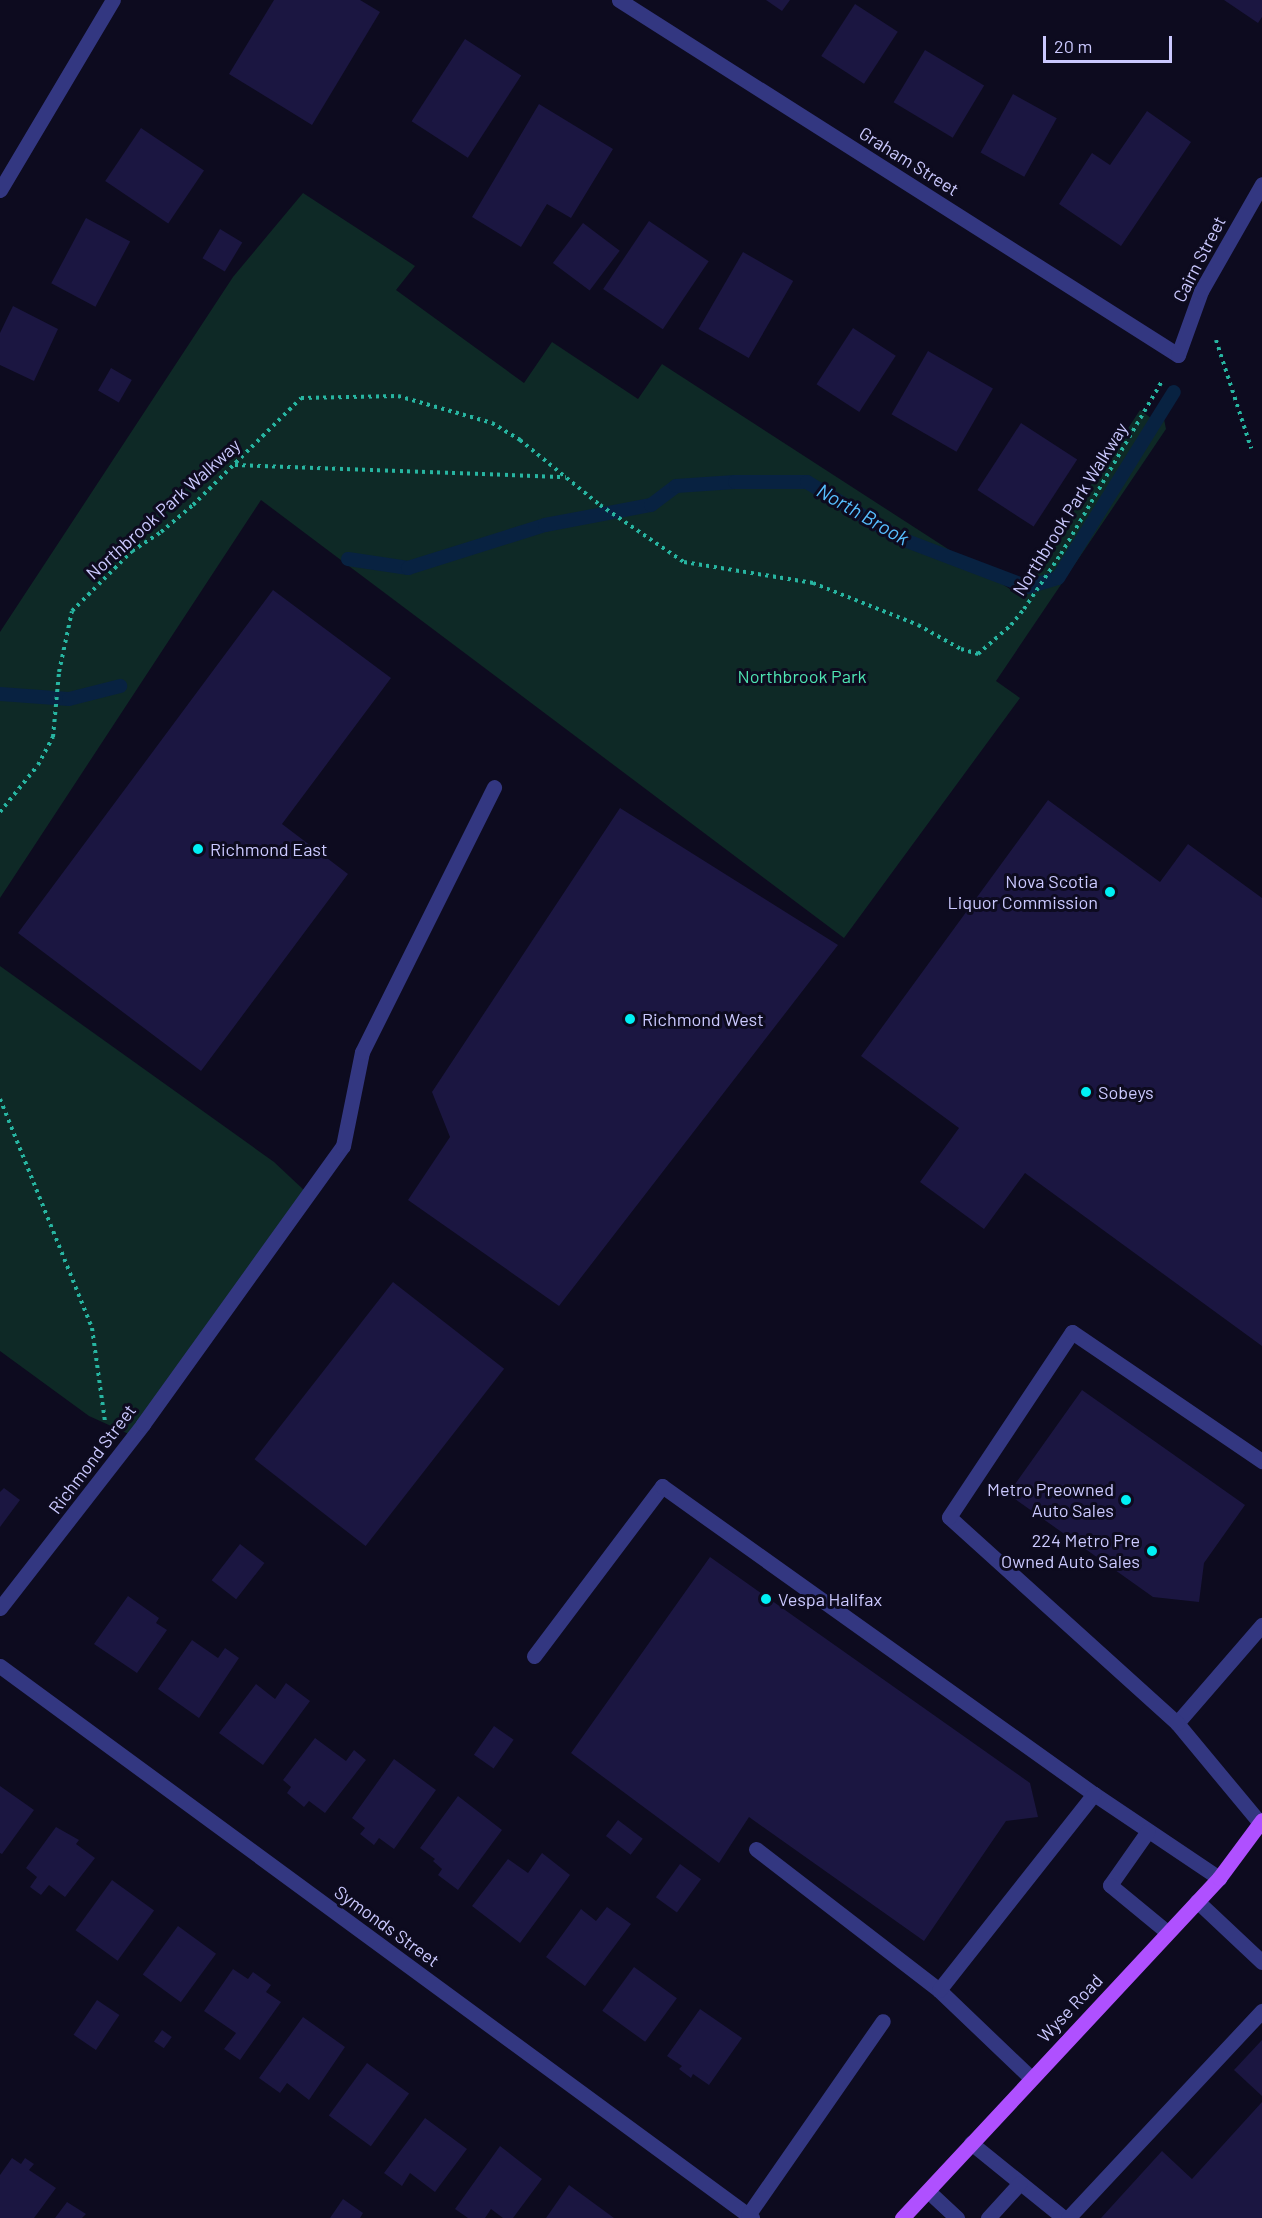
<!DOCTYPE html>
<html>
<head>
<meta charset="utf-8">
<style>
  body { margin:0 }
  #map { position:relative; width:1262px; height:2218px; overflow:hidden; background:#0d0b1f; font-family:Barlow,sans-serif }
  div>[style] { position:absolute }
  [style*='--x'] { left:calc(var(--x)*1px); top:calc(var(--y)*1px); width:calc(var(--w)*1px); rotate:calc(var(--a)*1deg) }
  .green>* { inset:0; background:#0e2926 }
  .stream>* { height:14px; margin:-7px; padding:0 7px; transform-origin:7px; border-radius:7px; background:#082241 }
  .building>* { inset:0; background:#1b1641; transform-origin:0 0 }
  .path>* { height:4px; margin-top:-2px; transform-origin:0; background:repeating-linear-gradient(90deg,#27b5a1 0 3px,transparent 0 7.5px) }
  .minor>* { height:15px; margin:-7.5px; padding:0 7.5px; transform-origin:7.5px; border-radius:7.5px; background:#333781 }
  .major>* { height:15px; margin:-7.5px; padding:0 7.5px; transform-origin:7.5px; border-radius:7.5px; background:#af50ff }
  .dots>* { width:16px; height:16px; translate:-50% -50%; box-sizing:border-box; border:3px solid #0d0b1f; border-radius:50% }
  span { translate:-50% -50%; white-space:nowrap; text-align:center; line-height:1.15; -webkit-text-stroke:6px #0d0b1f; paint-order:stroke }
  .street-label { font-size:18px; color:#cbc9ff }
  .park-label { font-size:18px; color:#4fe5b3 }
  .poi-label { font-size:18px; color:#cbc9ff }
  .left { translate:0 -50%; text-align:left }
  .right { translate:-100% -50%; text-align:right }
  .water-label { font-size:20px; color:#57bfff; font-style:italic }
  .scale { position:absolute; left:1043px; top:36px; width:129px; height:27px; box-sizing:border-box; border:3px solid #cbc9ff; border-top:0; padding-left:8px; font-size:18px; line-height:21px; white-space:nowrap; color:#cbc9ff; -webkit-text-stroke:4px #0d0b1f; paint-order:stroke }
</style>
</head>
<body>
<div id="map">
  <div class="green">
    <i style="clip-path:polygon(303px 193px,415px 266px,396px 290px,524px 383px,552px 342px,638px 399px,662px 364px,1019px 595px,1140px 410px,1151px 418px,1161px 404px,1166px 429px,996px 681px,1020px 698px,844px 938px,261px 500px,0 898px,0 632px,233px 277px)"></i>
    <i style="clip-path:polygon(0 966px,274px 1162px,306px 1192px,131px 1435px,89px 1416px,0 1351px)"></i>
  </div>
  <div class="stream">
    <i style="--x:348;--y:559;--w:61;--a:8.5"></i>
    <i style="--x:408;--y:568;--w:144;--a:-17.4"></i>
    <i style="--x:545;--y:525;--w:108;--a:-10.7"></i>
    <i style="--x:651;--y:505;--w:31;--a:-37"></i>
    <i style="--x:676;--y:486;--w:59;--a:-3.9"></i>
    <i style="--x:735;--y:482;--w:72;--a:0"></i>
    <i style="--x:807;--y:482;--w:108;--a:31.3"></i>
    <i style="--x:899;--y:538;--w:138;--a:20.8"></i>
    <i style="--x:1028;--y:587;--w:31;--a:-17"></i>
    <i style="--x:1058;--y:578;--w:219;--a:-58.1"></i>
    <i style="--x:0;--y:694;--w:69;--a:4.1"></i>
    <i style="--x:69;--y:699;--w:53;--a:-14.3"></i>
  </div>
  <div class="building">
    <i style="clip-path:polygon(274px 0,360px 0,380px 12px,312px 125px,229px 74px)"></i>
    <i style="clip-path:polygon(766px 0,790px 0,782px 11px)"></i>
    <i style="clip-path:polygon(1224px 0,1262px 0,1262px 17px,1258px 23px)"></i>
    <i style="left:855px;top:4px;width:51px;height:62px;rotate:33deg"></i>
    <i style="left:465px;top:39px;width:67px;height:98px;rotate:33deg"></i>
    <i style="left:925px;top:50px;width:69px;height:61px;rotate:31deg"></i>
    <i style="left:1013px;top:94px;width:50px;height:67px;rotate:29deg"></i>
    <i style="clip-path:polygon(539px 104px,613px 149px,571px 218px,547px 204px,521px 247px,472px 217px)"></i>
    <i style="clip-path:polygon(1147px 111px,1191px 142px,1121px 246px,1059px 204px,1092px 153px,1110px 165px)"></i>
    <i style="left:141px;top:128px;width:76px;height:64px;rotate:34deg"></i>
    <i style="left:86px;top:218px;width:50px;height:74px;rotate:28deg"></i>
    <i style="left:649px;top:221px;width:72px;height:82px;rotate:34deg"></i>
    <i style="left:583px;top:223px;width:46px;height:50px;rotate:37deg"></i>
    <i style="left:220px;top:229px;width:26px;height:34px;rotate:31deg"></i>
    <i style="left:743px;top:252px;width:58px;height:89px;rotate:30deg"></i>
    <i style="clip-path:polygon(13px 306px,58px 329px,34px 381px,0 365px,0 333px)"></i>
    <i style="left:853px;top:328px;width:51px;height:67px;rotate:33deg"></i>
    <i style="left:928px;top:351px;width:75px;height:73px;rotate:30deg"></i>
    <i style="left:111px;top:368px;width:24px;height:26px;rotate:30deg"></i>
    <i style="left:1021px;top:423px;width:67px;height:80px;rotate:33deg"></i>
    <i style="clip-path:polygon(273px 590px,391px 678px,282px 824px,348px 874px,201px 1071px,18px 933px)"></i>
    <i style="clip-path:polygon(1048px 800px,1160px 882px,1188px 844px,1262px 898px,1262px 1346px,1025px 1173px,984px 1229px,920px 1182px,959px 1128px,861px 1056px)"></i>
    <i style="clip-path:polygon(620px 808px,838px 945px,559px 1306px,408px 1200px,450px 1137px,432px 1092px)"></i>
    <i style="left:393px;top:1282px;width:141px;height:225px;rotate:38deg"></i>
    <i style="clip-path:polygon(1082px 1390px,1245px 1505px,1204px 1563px,1199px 1602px,1153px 1597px,1008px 1494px)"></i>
    <i style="clip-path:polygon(4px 1488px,20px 1500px,0 1527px,0 1492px)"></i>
    <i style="left:240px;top:1544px;width:31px;height:46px;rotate:38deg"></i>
    <i style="clip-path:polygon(710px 1557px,1030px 1783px,1038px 1817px,1006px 1821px,924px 1941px,749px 1817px,719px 1863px,571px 1753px)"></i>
    <i style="clip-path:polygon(128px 1596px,159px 1618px,156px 1623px,167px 1630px,137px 1673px,94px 1644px)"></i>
    <i style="clip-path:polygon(192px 1640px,218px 1658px,225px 1648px,239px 1658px,199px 1718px,158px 1689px)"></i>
    <i style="clip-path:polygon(286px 1683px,310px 1701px,263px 1765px,219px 1733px,256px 1684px,275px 1699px)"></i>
    <i style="left:494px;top:1726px;width:24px;height:35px;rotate:35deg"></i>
    <i style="clip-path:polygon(315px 1738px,346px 1761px,354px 1750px,366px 1760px,325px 1813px,309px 1801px,304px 1807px,287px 1793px,291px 1787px,283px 1780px)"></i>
    <i style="clip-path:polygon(394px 1759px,436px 1790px,394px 1849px,379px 1838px,374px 1845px,360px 1834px,365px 1828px,352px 1818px)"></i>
    <i style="clip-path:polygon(0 1786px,34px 1810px,2px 1854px,0 1853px)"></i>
    <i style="clip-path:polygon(458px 1796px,502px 1830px,458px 1890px,438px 1875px,442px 1869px,433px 1861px,435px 1859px,420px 1848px)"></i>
    <i style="left:618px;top:1820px;width:31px;height:20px;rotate:37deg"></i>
    <i style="clip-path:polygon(56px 1827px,79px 1840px,76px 1844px,95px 1858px,65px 1897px,49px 1885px,41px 1895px,30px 1887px,37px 1877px,26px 1868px)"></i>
    <i style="clip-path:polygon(542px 1853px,570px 1875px,520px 1943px,472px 1906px,508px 1859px,528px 1873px)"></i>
    <i style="left:680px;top:1864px;width:26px;height:41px;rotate:36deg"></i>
    <i style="left:112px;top:1880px;width:52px;height:62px;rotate:36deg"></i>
    <i style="clip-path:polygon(607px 1907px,631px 1924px,585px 1986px,546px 1957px,581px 1909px,596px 1921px)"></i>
    <i style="left:178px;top:1926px;width:47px;height:60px;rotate:36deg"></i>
    <i style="left:634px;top:1967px;width:53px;height:54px;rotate:36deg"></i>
    <i style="clip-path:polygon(233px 1969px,248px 1979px,253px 1972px,271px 1985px,266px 1992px,281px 2002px,240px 2060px,224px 2049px,236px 2033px,204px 2011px)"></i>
    <i style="left:97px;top:2000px;width:27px;height:42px;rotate:34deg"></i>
    <i style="clip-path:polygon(700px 2009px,742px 2038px,709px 2085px,693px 2074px,691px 2078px,679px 2069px,682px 2066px,667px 2056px)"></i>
    <i style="clip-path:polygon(303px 2017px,345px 2047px,309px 2100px,287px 2083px,280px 2093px,259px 2078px)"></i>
    <i style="left:162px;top:2030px;width:12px;height:14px;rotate:35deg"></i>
    <i style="clip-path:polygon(1262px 2040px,1262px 2096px,1234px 2070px)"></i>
    <i style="left:367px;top:2063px;width:52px;height:65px;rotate:36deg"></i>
    <i style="clip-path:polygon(1262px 2102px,1262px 2218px,1101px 2218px,1162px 2151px,1192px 2179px)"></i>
    <i style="clip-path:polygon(425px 2118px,467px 2149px,435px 2192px,410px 2173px,402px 2186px,384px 2173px)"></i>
    <i style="clip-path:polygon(500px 2146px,542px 2179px,513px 2218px,503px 2218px,491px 2209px,485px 2218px,468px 2218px,455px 2209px)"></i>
    <i style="clip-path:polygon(12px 2158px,21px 2164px,25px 2158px,34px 2164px,29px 2170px,56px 2188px,34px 2218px,0 2218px,0 2175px)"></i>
    <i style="clip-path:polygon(569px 2185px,614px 2218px,546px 2218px)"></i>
    <i style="clip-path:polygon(343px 2199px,363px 2213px,360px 2218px,330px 2218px)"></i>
    <i style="clip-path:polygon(67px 2202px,86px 2214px,82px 2218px,55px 2218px)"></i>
  </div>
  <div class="path">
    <i style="--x:1216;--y:340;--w:114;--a:72"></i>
    <i style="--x:235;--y:465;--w:331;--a:2.1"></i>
    <i style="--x:0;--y:812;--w:60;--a:-51"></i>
    <i style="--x:38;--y:765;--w:32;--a:-62"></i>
    <i style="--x:53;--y:737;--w:65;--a:-84.7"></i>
    <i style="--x:59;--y:672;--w:62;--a:-78"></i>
    <i style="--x:72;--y:611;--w:85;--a:-45"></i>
    <i style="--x:132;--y:551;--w:35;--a:-33"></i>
    <i style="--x:161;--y:532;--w:42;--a:-40.2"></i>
    <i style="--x:193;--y:505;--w:152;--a:-44.7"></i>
    <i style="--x:301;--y:398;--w:97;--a:-1.2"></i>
    <i style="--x:398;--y:396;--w:98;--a:16"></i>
    <i style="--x:492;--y:423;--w:33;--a:31"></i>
    <i style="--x:520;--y:440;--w:103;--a:39.1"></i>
    <i style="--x:600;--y:505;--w:102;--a:34.2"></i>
    <i style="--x:684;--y:562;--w:131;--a:9.2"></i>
    <i style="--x:813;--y:583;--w:113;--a:21.8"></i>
    <i style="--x:918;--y:625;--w:49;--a:29.2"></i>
    <i style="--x:961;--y:649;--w:18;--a:16"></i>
    <i style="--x:978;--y:654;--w:44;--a:-41.3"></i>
    <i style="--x:1011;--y:625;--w:21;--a:-51"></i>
    <i style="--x:1024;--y:609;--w:66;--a:-56.1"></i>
    <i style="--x:1061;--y:554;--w:200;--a:-59.7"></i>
    <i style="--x:0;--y:1099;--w:247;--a:68.1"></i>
    <i style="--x:92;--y:1328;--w:95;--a:82.1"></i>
  </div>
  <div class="minor">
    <i style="--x:619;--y:0;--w:662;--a:32.42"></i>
    <i style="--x:1178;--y:355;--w:68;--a:-70.2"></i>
    <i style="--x:1201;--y:291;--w:123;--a:-60.3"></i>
    <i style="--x:0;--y:190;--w:221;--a:-59.3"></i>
    <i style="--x:0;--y:1608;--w:233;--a:-52.1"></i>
    <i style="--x:143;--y:1424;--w:342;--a:-54.3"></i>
    <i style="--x:343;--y:1146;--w:96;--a:-78.6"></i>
    <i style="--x:362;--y:1052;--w:296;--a:-63.5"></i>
    <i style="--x:534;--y:1656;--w:213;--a:-53"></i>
    <i style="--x:662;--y:1486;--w:531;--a:35.49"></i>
    <i style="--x:1094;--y:1794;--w:151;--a:33.9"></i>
    <i style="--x:0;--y:1666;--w:933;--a:36.28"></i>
    <i style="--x:1177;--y:1723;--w:130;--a:-49.1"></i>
    <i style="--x:1260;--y:1823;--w:130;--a:-129.7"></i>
    <i style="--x:1177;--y:1723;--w:307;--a:-137.9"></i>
    <i style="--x:949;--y:1517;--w:222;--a:-56.4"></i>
    <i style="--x:1072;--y:1332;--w:230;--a:34.2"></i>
    <i style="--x:1148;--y:1831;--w:66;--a:125.1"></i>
    <i style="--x:1110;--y:1885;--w:74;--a:39.5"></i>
    <i style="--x:756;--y:1849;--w:231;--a:37.6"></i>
    <i style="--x:1197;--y:1901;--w:89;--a:43.2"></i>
    <i style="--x:1031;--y:2078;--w:127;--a:-136.3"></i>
    <i style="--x:939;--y:1990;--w:250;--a:-51.7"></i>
    <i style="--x:971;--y:2143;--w:119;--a:38.9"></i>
    <i style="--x:928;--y:2191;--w:40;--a:43"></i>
    <i style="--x:748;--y:2215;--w:236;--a:-55.2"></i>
    <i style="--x:988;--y:2218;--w:47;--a:-47.6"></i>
    <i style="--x:1068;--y:2218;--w:284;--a:-46.9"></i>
  </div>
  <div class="major">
    <i style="--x:902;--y:2218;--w:465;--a:-47"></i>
    <i style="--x:1219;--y:1878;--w:72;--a:-53.4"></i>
  </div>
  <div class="dots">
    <i style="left:198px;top:849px;background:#00f0f4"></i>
    <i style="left:1110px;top:892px;background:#00f0f4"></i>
    <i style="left:630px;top:1019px;background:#00f0f4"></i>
    <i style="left:1086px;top:1092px;background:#00f0f4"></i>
    <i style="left:1126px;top:1500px;background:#00f0f4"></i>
    <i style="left:1152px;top:1551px;background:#00f0f4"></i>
    <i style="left:766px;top:1599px;background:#00f0f4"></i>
  </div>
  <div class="street-label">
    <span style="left:909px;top:161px;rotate:32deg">Graham Street</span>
    <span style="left:1199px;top:259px;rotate:-63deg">Cairn Street</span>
    <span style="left:163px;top:509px;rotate:-42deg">Northbrook Park Walkway</span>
    <span style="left:1070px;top:509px;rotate:-58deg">Northbrook Park Walkway</span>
    <span style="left:92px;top:1459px;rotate:-53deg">Richmond Street</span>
    <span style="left:387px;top:1926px;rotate:36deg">Symonds Street</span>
    <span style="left:1070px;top:2008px;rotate:-47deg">Wyse Road</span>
  </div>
  <div class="park-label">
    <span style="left:802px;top:676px">Northbrook Park</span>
  </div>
  <div class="poi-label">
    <span class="left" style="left:210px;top:849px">Richmond East</span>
    <span class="right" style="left:1098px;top:892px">Nova Scotia<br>Liquor Commission</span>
    <span class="left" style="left:642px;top:1019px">Richmond West</span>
    <span class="left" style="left:1098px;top:1092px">Sobeys</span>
    <span class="right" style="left:1114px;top:1500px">Metro Preowned<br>Auto Sales</span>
    <span class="right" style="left:1140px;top:1551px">224 Metro Pre<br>Owned Auto Sales</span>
    <span class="left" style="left:778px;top:1599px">Vespa Halifax</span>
  </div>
  <div class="water-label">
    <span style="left:863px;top:514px;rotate:30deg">North Brook</span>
  </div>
  <div class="scale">20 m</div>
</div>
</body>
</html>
